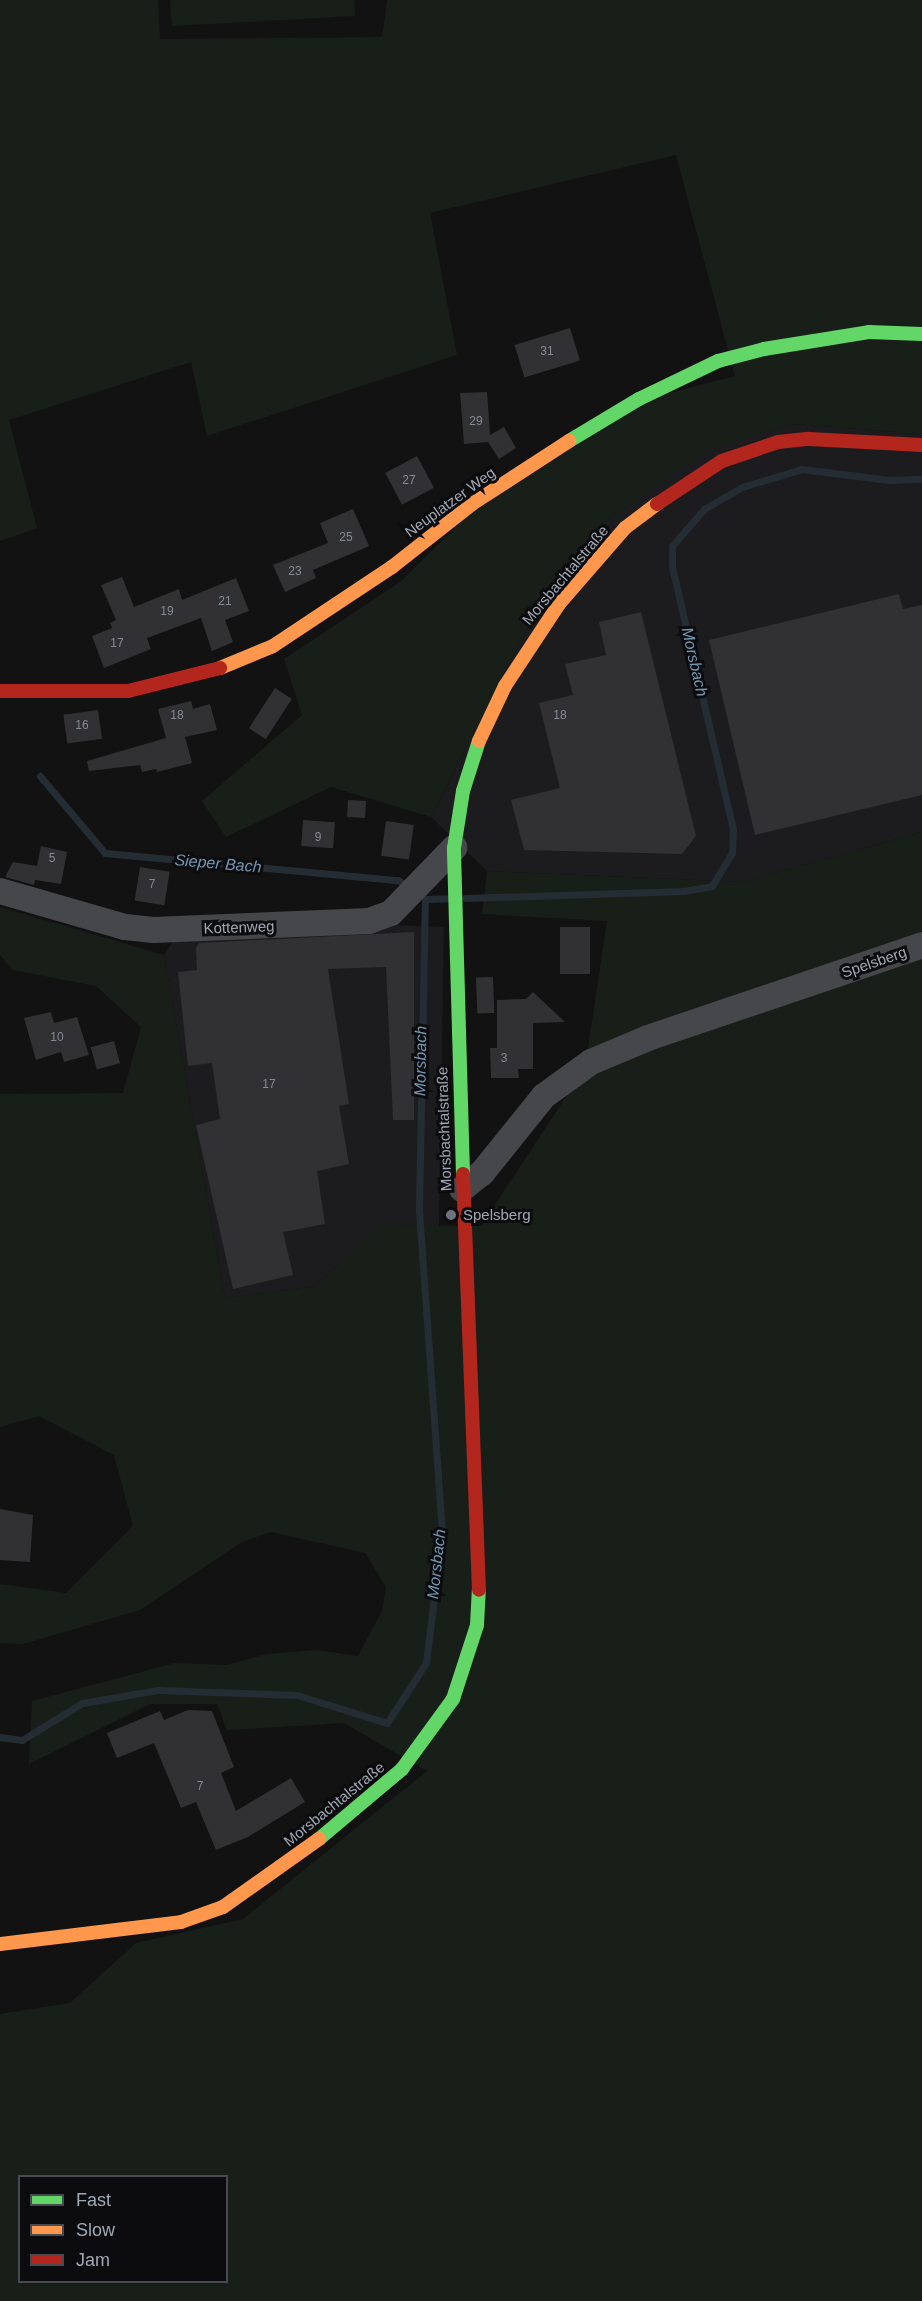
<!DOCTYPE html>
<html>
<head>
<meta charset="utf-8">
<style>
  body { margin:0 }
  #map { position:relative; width:922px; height:2301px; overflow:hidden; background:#121212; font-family:Helvetica,sans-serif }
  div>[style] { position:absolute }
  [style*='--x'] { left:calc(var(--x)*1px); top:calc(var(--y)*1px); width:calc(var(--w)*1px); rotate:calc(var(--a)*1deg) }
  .built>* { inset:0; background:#1c1c1e }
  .green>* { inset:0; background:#181f19 }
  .stream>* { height:7px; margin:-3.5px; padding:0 3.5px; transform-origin:3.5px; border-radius:3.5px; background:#252d34 }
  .building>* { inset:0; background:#313133; transform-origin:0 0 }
  .street>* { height:26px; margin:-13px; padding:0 13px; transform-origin:13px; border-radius:13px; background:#46474b }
  .fast>* { height:14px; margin:-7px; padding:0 7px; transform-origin:7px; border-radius:7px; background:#63d668 }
  .slow>* { height:14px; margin:-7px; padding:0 7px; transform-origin:7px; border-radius:7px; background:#ff974d }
  .jam>* { height:14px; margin:-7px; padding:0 7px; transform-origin:7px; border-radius:7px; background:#b3261e }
  .dots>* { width:16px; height:16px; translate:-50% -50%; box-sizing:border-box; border:3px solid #0c0c0e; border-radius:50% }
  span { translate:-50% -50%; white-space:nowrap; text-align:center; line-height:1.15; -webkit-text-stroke:6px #0c0c0e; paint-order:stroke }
  .number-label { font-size:12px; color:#858a94 }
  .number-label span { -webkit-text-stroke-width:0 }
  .street-label { font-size:15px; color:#a1a8b5 }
  .poi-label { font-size:15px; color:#a1a8b5 }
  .left { translate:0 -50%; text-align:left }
  .water-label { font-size:16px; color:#7498b4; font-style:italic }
  .legend { position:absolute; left:18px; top:2175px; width:210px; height:108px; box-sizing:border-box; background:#0c0c0e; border:2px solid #484a51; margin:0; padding:8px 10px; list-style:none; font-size:18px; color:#a1a8b5 }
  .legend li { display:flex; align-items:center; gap:12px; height:30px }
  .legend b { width:30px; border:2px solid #484a51 }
</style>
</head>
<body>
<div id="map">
  <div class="built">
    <i style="clip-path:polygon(795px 424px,922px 434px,922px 832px,743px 882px,487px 871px,431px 817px,534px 615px,610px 518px,714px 446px)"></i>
    <i style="clip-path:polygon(189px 918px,444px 927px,439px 1226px,379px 1225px,316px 1286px,225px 1298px,164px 955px)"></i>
  </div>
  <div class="green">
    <i style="clip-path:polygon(0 0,158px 0,160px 39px,382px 37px,387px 0,922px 0,922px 434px,795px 424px,714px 447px,610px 518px,534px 615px,431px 817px,331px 787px,226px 837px,202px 801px,302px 715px,284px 659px,400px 582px,471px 512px,635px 402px,735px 376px,676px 155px,430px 213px,457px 355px,207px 436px,191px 362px,9px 420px,37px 528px,0 541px)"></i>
    <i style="clip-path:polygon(170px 0,354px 0,355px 16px,172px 26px)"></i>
    <i style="clip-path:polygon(evenodd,922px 832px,922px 2301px,0 2301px,0 2014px,70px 2003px,136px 1943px,243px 1919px,427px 1771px,344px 1723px,227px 1730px,217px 1704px,150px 1704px,29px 1764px,32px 1701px,175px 1663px,226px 1665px,267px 1654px,316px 1650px,358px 1656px,382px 1611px,386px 1587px,365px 1553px,271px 1532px,242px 1542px,140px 1610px,23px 1644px,0 1643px,0 1584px,66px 1593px,133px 1526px,114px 1455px,39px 1416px,0 1427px,0 1094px,123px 1093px,141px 1027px,96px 986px,13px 970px,0 955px,0 907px,164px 955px,225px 1298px,316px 1286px,379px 1225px,481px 1226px,585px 1068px,607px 921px,482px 914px,487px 871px,743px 882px,922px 832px,20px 2176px,226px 2176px,226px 2282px,20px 2282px,20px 2176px)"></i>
  </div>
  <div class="stream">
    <i style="--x:40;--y:776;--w:101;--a:49.8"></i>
    <i style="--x:105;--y:853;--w:294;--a:5.3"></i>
    <i style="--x:398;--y:880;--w:14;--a:36"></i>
    <i style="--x:465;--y:898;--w:219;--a:-1.8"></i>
    <i style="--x:684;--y:891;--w:28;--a:-10"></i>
    <i style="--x:712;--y:886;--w:39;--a:-59"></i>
    <i style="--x:732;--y:853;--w:24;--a:-88"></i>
    <i style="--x:733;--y:829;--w:269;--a:-103.1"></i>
    <i style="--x:672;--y:567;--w:21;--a:-90"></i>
    <i style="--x:672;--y:546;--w:49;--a:-49.1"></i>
    <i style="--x:704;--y:509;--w:44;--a:-30.1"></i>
    <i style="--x:742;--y:487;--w:63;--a:-16.7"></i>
    <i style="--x:802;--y:469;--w:88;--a:7.2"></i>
    <i style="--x:889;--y:480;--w:33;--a:-2"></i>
    <i style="--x:0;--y:1737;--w:22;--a:8"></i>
    <i style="--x:22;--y:1740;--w:70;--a:-31.7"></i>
    <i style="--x:82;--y:1703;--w:77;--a:-9.7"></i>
    <i style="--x:158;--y:1690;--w:139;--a:2.1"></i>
    <i style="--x:297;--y:1695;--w:94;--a:17.3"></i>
    <i style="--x:387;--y:1723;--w:72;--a:-57"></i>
    <i style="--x:426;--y:1663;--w:132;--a:-83"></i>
    <i style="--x:442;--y:1532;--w:325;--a:-94.1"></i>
    <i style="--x:419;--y:1208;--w:309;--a:-88.9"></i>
    <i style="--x:425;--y:899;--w:23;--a:-2"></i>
  </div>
  <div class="building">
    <i style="left:570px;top:328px;width:34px;height:58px;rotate:73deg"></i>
    <i style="clip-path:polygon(487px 392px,490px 435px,504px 427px,516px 448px,499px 459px,488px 442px,464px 444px,460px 393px)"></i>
    <i style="left:417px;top:456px;width:36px;height:36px;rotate:62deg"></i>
    <i style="clip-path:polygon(353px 509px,369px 546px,313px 570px,316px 578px,285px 592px,273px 565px,328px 543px,320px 523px)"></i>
    <i style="clip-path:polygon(122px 577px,134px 607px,179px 589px,182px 600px,236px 578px,249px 611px,225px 620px,233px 642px,212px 651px,201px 618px,147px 638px,151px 649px,104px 668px,92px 636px,112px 628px,110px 623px,116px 620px,101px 585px)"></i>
    <i style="clip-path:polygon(899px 594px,903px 609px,922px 605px,922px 795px,755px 835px,709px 640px)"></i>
    <i style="clip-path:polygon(641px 612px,696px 836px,682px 854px,524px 850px,511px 800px,560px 788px,539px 703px,573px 695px,565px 664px,606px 655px,599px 622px)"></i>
    <i style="left:275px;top:688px;width:20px;height:48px;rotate:33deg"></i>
    <i style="clip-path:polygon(191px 701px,193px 709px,210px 704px,217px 730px,185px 737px,192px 763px,157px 772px,156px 769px,142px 772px,140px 765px,89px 771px,87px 761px,166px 738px,158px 709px)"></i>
    <i style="left:98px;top:710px;width:29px;height:35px;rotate:82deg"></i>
    <i style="left:348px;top:800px;width:18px;height:17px;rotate:3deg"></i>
    <i style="left:303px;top:820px;width:32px;height:26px;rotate:4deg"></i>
    <i style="left:386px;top:821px;width:28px;height:35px;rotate:8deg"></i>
    <i style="clip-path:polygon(41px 846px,67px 852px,61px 884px,35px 880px,34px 885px,5px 877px,13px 862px,37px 866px)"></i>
    <i style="left:140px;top:867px;width:30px;height:34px;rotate:9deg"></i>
    <i style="left:560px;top:927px;width:30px;height:47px"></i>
    <i style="clip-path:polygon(414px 932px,414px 1120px,393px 1120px,386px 967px,328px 969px,349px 1104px,339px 1106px,349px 1164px,317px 1171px,325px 1224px,283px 1232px,293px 1275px,233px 1289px,196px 1125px,220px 1119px,212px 1063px,188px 1066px,178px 972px,197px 970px,196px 948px,199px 943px)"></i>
    <i style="left:493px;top:977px;width:36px;height:17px;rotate:88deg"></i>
    <i style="clip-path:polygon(533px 992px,565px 1022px,533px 1023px,533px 1069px,518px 1069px,519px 1078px,491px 1078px,490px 1048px,497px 1048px,497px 1000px,526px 999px)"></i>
    <i style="clip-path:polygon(51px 1012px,54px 1023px,77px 1017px,89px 1055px,64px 1062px,61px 1052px,36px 1060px,24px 1018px)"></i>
    <i style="left:114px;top:1041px;width:23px;height:24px;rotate:75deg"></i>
    <i style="clip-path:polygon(0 1509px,33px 1515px,30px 1562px,0 1560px)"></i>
    <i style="clip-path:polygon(188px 1710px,212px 1711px,234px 1767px,221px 1773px,236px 1811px,291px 1778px,305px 1802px,248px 1837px,216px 1850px,196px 1802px,181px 1808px,154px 1743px,117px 1758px,107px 1733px,160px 1711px,164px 1720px)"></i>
  </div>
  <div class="street">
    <i style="--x:0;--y:891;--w:130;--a:16.1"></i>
    <i style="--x:125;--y:927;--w:29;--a:6"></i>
    <i style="--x:154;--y:930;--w:215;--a:-2.4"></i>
    <i style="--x:369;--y:921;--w:23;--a:-20"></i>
    <i style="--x:391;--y:913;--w:91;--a:-45.9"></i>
    <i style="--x:462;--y:1189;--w:26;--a:-39"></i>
    <i style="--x:482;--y:1173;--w:99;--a:-51.2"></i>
    <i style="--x:544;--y:1096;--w:58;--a:-35.9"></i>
    <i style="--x:591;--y:1062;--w:62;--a:-22.8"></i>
    <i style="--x:648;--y:1038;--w:289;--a:-18.7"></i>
  </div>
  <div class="fast">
    <i style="--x:569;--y:441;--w:82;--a:-31"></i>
    <i style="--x:639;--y:399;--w:88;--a:-25.7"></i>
    <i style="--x:718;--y:361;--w:48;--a:-14.6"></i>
    <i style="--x:764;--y:349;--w:106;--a:-9.2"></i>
    <i style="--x:869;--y:332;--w:53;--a:2.2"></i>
    <i style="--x:463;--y:1174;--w:326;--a:-91.6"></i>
    <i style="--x:454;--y:848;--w:58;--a:-81"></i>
    <i style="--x:463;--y:791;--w:52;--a:-72.3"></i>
    <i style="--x:319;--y:1839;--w:109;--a:-40.1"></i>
    <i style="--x:402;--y:1769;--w:87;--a:-53.9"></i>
    <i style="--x:453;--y:1699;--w:78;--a:-72"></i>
    <i style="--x:477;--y:1625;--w:35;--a:-87"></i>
  </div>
  <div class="slow">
    <i style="--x:220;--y:668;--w:57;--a:-22.5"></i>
    <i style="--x:273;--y:646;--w:143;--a:-33.6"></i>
    <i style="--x:392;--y:567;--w:102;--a:-38.2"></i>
    <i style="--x:472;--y:504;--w:116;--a:-33"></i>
    <i style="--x:479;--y:741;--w:61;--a:-64.7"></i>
    <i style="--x:505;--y:686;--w:98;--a:-56.6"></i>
    <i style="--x:559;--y:604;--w:101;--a:-49"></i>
    <i style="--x:625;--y:528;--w:40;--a:-37"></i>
    <i style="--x:0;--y:1944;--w:182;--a:-6.9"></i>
    <i style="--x:181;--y:1922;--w:45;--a:-19.7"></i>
    <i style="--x:223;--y:1907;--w:118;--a:-35.3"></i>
  </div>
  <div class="jam">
    <i style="--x:657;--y:504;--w:78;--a:-33.5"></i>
    <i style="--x:722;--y:461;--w:59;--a:-18.7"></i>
    <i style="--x:778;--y:442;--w:31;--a:-6"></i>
    <i style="--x:809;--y:439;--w:113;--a:3"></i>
    <i style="--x:0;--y:691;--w:128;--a:0"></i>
    <i style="--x:128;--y:691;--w:95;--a:-14"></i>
    <i style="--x:463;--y:1174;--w:416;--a:87.8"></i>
  </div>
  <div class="dots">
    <i style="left:451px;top:1215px;background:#6f747c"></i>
  </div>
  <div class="number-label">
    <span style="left:547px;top:352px">31</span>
    <span style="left:476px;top:422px">29</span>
    <span style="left:409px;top:481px">27</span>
    <span style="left:346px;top:538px">25</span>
    <span style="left:295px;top:572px">23</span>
    <span style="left:225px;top:602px">21</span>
    <span style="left:167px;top:612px">19</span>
    <span style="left:117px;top:644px">17</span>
    <span style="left:177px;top:716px">18</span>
    <span style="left:560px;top:716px">18</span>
    <span style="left:82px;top:726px">16</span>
    <span style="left:318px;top:838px">9</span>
    <span style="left:52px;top:859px">5</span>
    <span style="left:152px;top:885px">7</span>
    <span style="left:57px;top:1038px">10</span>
    <span style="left:504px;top:1059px">3</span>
    <span style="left:269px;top:1085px">17</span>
    <span style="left:200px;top:1787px">7</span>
  </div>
  <div class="street-label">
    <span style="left:450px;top:502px;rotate:-36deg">Neuplatzer Weg</span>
    <span style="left:565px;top:575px;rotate:-50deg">Morsbachtalstraße</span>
    <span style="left:239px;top:927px;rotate:-2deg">Kottenweg</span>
    <span style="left:874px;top:962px;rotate:-19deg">Spelsberg</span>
    <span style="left:444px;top:1129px;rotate:-92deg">Morsbachtalstraße</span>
    <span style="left:334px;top:1804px;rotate:-39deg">Morsbachtalstraße</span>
  </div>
  <div class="poi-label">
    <span class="left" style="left:463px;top:1215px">Spelsberg</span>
  </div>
  <div class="water-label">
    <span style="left:694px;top:662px;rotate:77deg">Morsbach</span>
    <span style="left:218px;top:864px;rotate:5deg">Sieper Bach</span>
    <span style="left:421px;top:1061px;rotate:-89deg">Morsbach</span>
    <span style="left:437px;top:1564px;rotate:-84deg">Morsbach</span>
  </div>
  <ul class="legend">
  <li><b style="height:8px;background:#63d668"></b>Fast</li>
  <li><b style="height:8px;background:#ff974d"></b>Slow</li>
  <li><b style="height:8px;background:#b3261e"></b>Jam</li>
  </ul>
</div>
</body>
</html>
